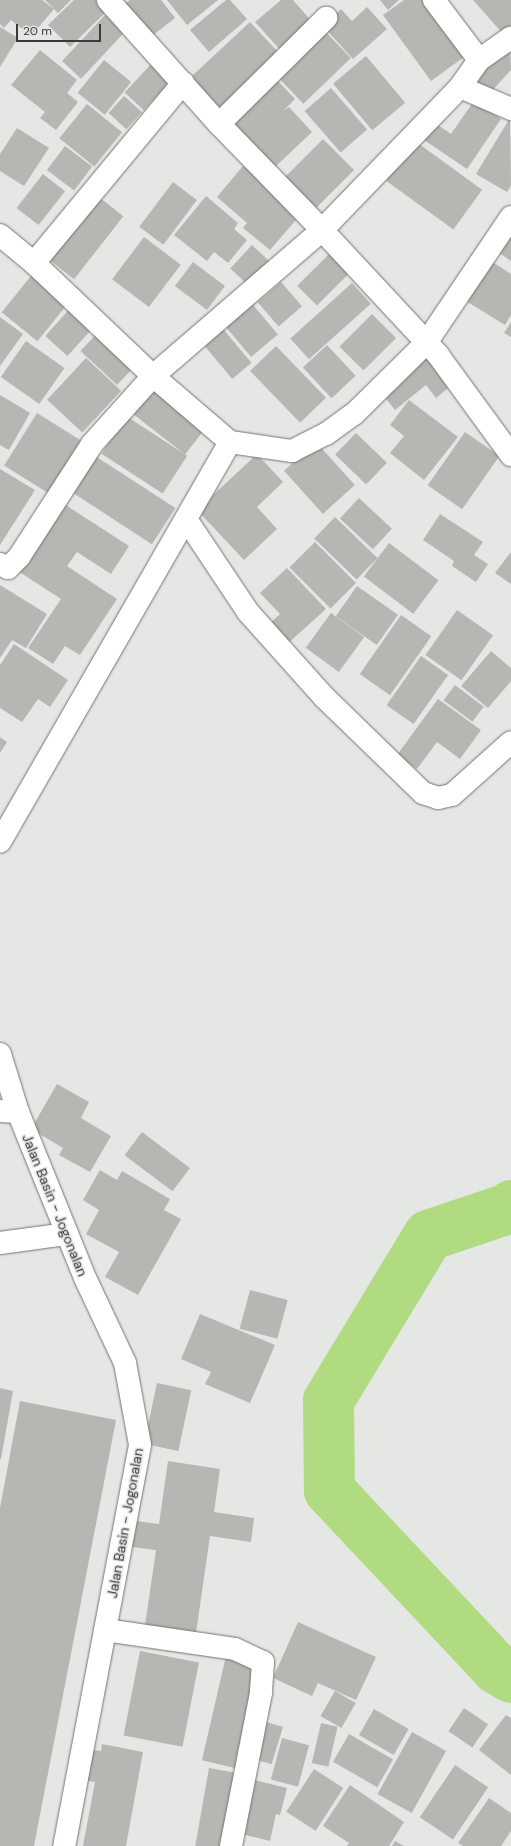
<!DOCTYPE html>
<html>
<head>
<meta charset="utf-8">
<style>
  body { margin:0 }
  #map { position:relative; width:511px; height:1846px; overflow:hidden; background:#e5e7e4; font-family:"DM Sans",sans-serif }
  div>[style] { position:absolute }
  [style*='--x'] { left:calc(var(--x)*1px); top:calc(var(--y)*1px); width:calc(var(--w)*1px); rotate:calc(var(--a)*1deg) }
  .river>* { height:51px; margin:-25.5px; padding:0 25.5px; transform-origin:25.5px; border-radius:25.5px; background:#b0db80 }
  .building>* { inset:0; background:#b5b7b3; transform-origin:0 0 }
  .roads { filter:drop-shadow(0 0 1px #737471) drop-shadow(0 0 1px #737471) }
  .minor>* { height:22px; margin:-11px; padding:0 11px; transform-origin:11px; border-radius:11px; background:#fff }
  .secondary>* { height:22px; margin:-11px; padding:0 11px; transform-origin:11px; border-radius:11px; background:#fff }
  span { translate:-50% -50%; white-space:nowrap; text-align:center; line-height:1.15; -webkit-text-stroke:3px #e5e7e4; paint-order:stroke }
  .street-label { font-size:14px; color:#3a3a39 }
  .scale { position:absolute; left:16px; top:24px; width:85px; height:18px; box-sizing:border-box; border:2px solid #3a3a39; border-top:0; padding-left:5px; font-size:12px; line-height:14px; white-space:nowrap; color:#3a3a39; -webkit-text-stroke:3px #e5e7e4; paint-order:stroke }
</style>
</head>
<body>
<div id="map">
  <div class="river">
    <i style="--x:511;--y:1205;--w:4;--a:135"></i>
    <i style="--x:508;--y:1208;--w:84;--a:161.4"></i>
    <i style="--x:428;--y:1235;--w:193;--a:121.2"></i>
    <i style="--x:328;--y:1400;--w:90;--a:89.4"></i>
    <i style="--x:329;--y:1490;--w:245;--a:46.8"></i>
    <i style="--x:497;--y:1669;--w:16;--a:30"></i>
  </div>
  <div class="building">
    <i style="clip-path:polygon(0 0,42px 0,54px 9px,31px 36px,11px 20px,4px 28px,0 24px)"></i>
    <i style="clip-path:polygon(45px 0,71px 0,58px 13px)"></i>
    <i style="clip-path:polygon(74px 0,96px 0,107px 11px,70px 47px,48px 25px)"></i>
    <i style="clip-path:polygon(130px 0,161px 0,175px 18px,148px 39px,122px 6px)"></i>
    <i style="clip-path:polygon(167px 0,218px 0,187px 25px)"></i>
    <i style="clip-path:polygon(226px 0,230px 0,247px 19px,209px 52px,190px 30px)"></i>
    <i style="clip-path:polygon(281px 0,293px 0,314px 24px,283px 53px,255px 22px)"></i>
    <i style="clip-path:polygon(380px 0,399px 0,388px 10px)"></i>
    <i style="clip-path:polygon(404px 0,422px 0,464px 57px,431px 81px,383px 15px)"></i>
    <i style="clip-path:polygon(473px 0,511px 0,511px 28px,504px 35px)"></i>
    <i style="clip-path:polygon(367px 7px,387px 29px,353px 59px,323px 26px,341px 9px,352px 21px)"></i>
    <i style="left:105px;top:15px;width:26px;height:63px;rotate:43deg"></i>
    <i style="left:250px;top:22px;width:48px;height:83px;rotate:47deg"></i>
    <i style="clip-path:polygon(0 27px,18px 38px,0 67px)"></i>
    <i style="left:321px;top:27px;width:43px;height:66px;rotate:46deg"></i>
    <i style="clip-path:polygon(510px 44px,511px 70px,490px 93px,476px 80px)"></i>
    <i style="clip-path:polygon(40px 50px,77px 80px,67px 93px,78px 102px,56px 130px,40px 118px,45px 112px,11px 85px)"></i>
    <i style="left:366px;top:56px;width:61px;height:43px;rotate:50deg"></i>
    <i style="left:104px;top:60px;width:35px;height:42px;rotate:39deg"></i>
    <i style="left:154px;top:61px;width:26px;height:43px;rotate:43deg"></i>
    <i style="clip-path:polygon(275px 78px,295px 99px,283px 111px,289px 107px,312px 132px,274px 168px,231px 120px)"></i>
    <i style="left:331px;top:88px;width:55px;height:35px;rotate:49deg"></i>
    <i style="left:124px;top:96px;width:24px;height:23px;rotate:42deg"></i>
    <i style="clip-path:polygon(474px 101px,501px 119px,467px 169px,421px 138px,432px 121px,451px 134px)"></i>
    <i style="left:87px;top:104px;width:45px;height:44px;rotate:39deg"></i>
    <i style="clip-path:polygon(510px 118px,511px 185px,507px 192px,476px 174px)"></i>
    <i style="clip-path:polygon(17px 128px,49px 148px,24px 186px,0 171px,0 154px)"></i>
    <i style="left:323px;top:139px;width:44px;height:58px;rotate:45deg"></i>
    <i style="left:415px;top:141px;width:83px;height:49px;rotate:36deg"></i>
    <i style="left:65px;top:146px;width:34px;height:30px;rotate:37deg"></i>
    <i style="clip-path:polygon(243px 166px,301px 214px,270px 250px,243px 228px,247px 223px,217px 197px)"></i>
    <i style="left:43px;top:174px;width:28px;height:43px;rotate:38deg"></i>
    <i style="left:173px;top:182px;width:30px;height:56px;rotate:37deg"></i>
    <i style="left:95px;top:194px;width:36px;height:80px;rotate:38deg"></i>
    <i style="clip-path:polygon(206px 196px,238px 223px,234px 229px,247px 240px,228px 263px,214px 252px,207px 261px,174px 235px)"></i>
    <i style="clip-path:polygon(511px 233px,511px 261px,498px 252px)"></i>
    <i style="left:144px;top:237px;width:46px;height:53px;rotate:37deg"></i>
    <i style="left:252px;top:245px;width:23px;height:32px;rotate:43deg"></i>
    <i style="left:329px;top:254px;width:28px;height:45px;rotate:45deg"></i>
    <i style="clip-path:polygon(491px 261px,511px 274px,511px 315px,505px 325px,466px 301px)"></i>
    <i style="left:193px;top:262px;width:40px;height:30px;rotate:37deg"></i>
    <i style="left:35px;top:271px;width:46px;height:53px;rotate:39deg"></i>
    <i style="left:281px;top:282px;width:32px;height:31px;rotate:49deg"></i>
    <i style="left:352px;top:283px;width:28px;height:83px;rotate:48deg"></i>
    <i style="left:249px;top:300px;width:45px;height:35px;rotate:50deg"></i>
    <i style="left:74px;top:304px;width:30px;height:43px;rotate:42deg"></i>
    <i style="left:372px;top:314px;width:34px;height:46px;rotate:45deg"></i>
    <i style="clip-path:polygon(0 317px,23px 334px,0 366px)"></i>
    <i style="clip-path:polygon(511px 322px,511px 337px,504px 333px)"></i>
    <i style="left:218px;top:323px;width:52px;height:25px;rotate:50deg"></i>
    <i style="left:101px;top:329px;width:50px;height:30px;rotate:43deg"></i>
    <i style="left:26px;top:341px;width:47px;height:44px;rotate:35deg"></i>
    <i style="left:327px;top:345px;width:42px;height:33px;rotate:47deg"></i>
    <i style="left:276px;top:346px;width:72px;height:36px;rotate:46deg"></i>
    <i style="clip-path:polygon(426px 351px,453px 384px,436px 398px,426px 385px,395px 410px,379px 390px)"></i>
    <i style="left:86px;top:358px;width:48px;height:57px;rotate:43deg"></i>
    <i style="left:155px;top:384px;width:67px;height:37px;rotate:38deg"></i>
    <i style="clip-path:polygon(0 395px,30px 413px,9px 450px,0 445px)"></i>
    <i style="clip-path:polygon(409px 400px,458px 437px,424px 480px,390px 453px,404px 436px,390px 425px)"></i>
    <i style="left:37px;top:413px;width:55px;height:62px;rotate:32deg"></i>
    <i style="left:126px;top:416px;width:73px;height:45px;rotate:33deg"></i>
    <i style="left:465px;top:432px;width:42px;height:65px;rotate:35deg"></i>
    <i style="left:356px;top:433px;width:43px;height:30px;rotate:44deg"></i>
    <i style="left:316px;top:442px;width:58px;height:43px;rotate:48deg"></i>
    <i style="left:89px;top:452px;width:103px;height:43px;rotate:33deg"></i>
    <i style="clip-path:polygon(257px 454px,283px 482px,257px 507px,277px 529px,244px 560px,197px 510px)"></i>
    <i style="clip-path:polygon(0 469px,35px 490px,0 545px)"></i>
    <i style="left:359px;top:498px;width:45px;height:28px;rotate:43deg"></i>
    <i style="clip-path:polygon(61px 502px,129px 546px,111px 574px,77px 552px,67px 566px,117px 599px,80px 655px,65px 646px,53px 664px,28px 648px,61px 599px,18px 571px)"></i>
    <i style="clip-path:polygon(440px 514px,483px 542px,474px 555px,488px 564px,476px 582px,452px 566px,454px 561px,423px 540px)"></i>
    <i style="left:335px;top:517px;width:59px;height:30px;rotate:44deg"></i>
    <i style="left:315px;top:542px;width:58px;height:36px;rotate:45deg"></i>
    <i style="left:389px;top:543px;width:62px;height:42px;rotate:37deg"></i>
    <i style="clip-path:polygon(511px 552px,511px 584px,495px 573px)"></i>
    <i style="clip-path:polygon(287px 568px,326px 609px,285px 646px,267px 626px,280px 614px,260px 593px)"></i>
    <i style="clip-path:polygon(0 585px,47px 614px,26px 648px,12px 640px,0 658px)"></i>
    <i style="left:357px;top:586px;width:50px;height:37px;rotate:35deg"></i>
    <i style="left:457px;top:610px;width:44px;height:55px;rotate:35deg"></i>
    <i style="left:331px;top:613px;width:41px;height:43px;rotate:36deg"></i>
    <i style="left:401px;top:615px;width:37px;height:72px;rotate:35deg"></i>
    <i style="clip-path:polygon(14px 644px,68px 680px,50px 707px,38px 699px,22px 722px,0 708px,0 665px)"></i>
    <i style="clip-path:polygon(491px 651px,511px 668px,511px 681px,488px 708px,461px 686px)"></i>
    <i style="left:421px;top:656px;width:33px;height:60px;rotate:35deg"></i>
    <i style="left:455px;top:685px;width:36px;height:19px;rotate:37deg"></i>
    <i style="clip-path:polygon(438px 699px,481px 730px,460px 759px,437px 742px,417px 769px,397px 755px)"></i>
    <i style="clip-path:polygon(0 737px,7px 742px,0 753px)"></i>
    <i style="clip-path:polygon(57px 1084px,89px 1102px,81px 1118px,111px 1136px,90px 1172px,59px 1155px,63px 1148px,31px 1129px)"></i>
    <i style="left:142px;top:1132px;width:60px;height:29px;rotate:37deg"></i>
    <i style="clip-path:polygon(100px 1170px,117px 1180px,122px 1171px,170px 1199px,164px 1210px,181px 1219px,138px 1295px,105px 1277px,119px 1252px,86px 1234px,99px 1210px,83px 1200px)"></i>
    <i style="left:250px;top:1290px;width:39px;height:40px;rotate:15deg"></i>
    <i style="clip-path:polygon(200px 1314px,275px 1345px,250px 1403px,205px 1384px,211px 1372px,181px 1359px)"></i>
    <i style="left:157px;top:1383px;width:35px;height:62px;rotate:12deg"></i>
    <i style="clip-path:polygon(0 1388px,13px 1391px,1px 1459px,0 1459px)"></i>
    <i style="clip-path:polygon(20px 1401px,116px 1420px,34px 1846px,0 1846px,0 1508px)"></i>
    <i style="clip-path:polygon(168px 1461px,220px 1469px,214px 1512px,254px 1518px,251px 1542px,210px 1536px,195px 1640px,144px 1632px,156px 1550px,132px 1547px,136px 1521px,159px 1524px)"></i>
    <i style="clip-path:polygon(298px 1622px,376px 1657px,356px 1700px,318px 1683px,312px 1696px,273px 1678px)"></i>
    <i style="left:140px;top:1651px;width:60px;height:86px;rotate:11deg"></i>
    <i style="left:226px;top:1656px;width:35px;height:107px;rotate:13deg"></i>
    <i style="left:335px;top:1691px;width:24px;height:29px;rotate:30deg"></i>
    <i style="left:464px;top:1708px;width:29px;height:28px;rotate:34deg"></i>
    <i style="left:374px;top:1709px;width:40px;height:30px;rotate:30deg"></i>
    <i style="clip-path:polygon(506px 1715px,511px 1718px,511px 1775px,479px 1750px)"></i>
    <i style="left:260px;top:1720px;width:24px;height:39px;rotate:17deg"></i>
    <i style="left:321px;top:1723px;width:17px;height:41px;rotate:13deg"></i>
    <i style="left:412px;top:1732px;width:39px;height:71px;rotate:29deg"></i>
    <i style="left:349px;top:1734px;width:51px;height:32px;rotate:30deg"></i>
    <i style="left:282px;top:1738px;width:28px;height:43px;rotate:15deg"></i>
    <i style="clip-path:polygon(102px 1744px,143px 1752px,126px 1846px,83px 1846px,95px 1782px,82px 1780px,88px 1749px,101px 1751px)"></i>
    <i style="left:455px;top:1765px;width:40px;height:63px;rotate:34deg"></i>
    <i style="left:209px;top:1768px;width:27px;height:79px;rotate:10deg"></i>
    <i style="left:314px;top:1769px;width:35px;height:51px;rotate:33deg"></i>
    <i style="clip-path:polygon(250px 1779px,287px 1788px,280px 1815px,276px 1814px,270px 1841px,237px 1833px)"></i>
    <i style="clip-path:polygon(350px 1785px,404px 1822px,389px 1846px,347px 1846px,349px 1843px,323px 1826px)"></i>
    <i style="clip-path:polygon(489px 1798px,511px 1813px,511px 1831px,501px 1846px,463px 1846px,458px 1843px)"></i>
    <i style="clip-path:polygon(395px 1841px,404px 1846px,392px 1846px)"></i>
  </div>
  <div class="roads">
    <div class="minor">
      <i style="--x:108;--y:0;--w:166;--a:48.2"></i>
      <i style="--x:219;--y:124;--w:148;--a:45.8"></i>
      <i style="--x:322;--y:230;--w:171;--a:47.1"></i>
      <i style="--x:438;--y:355;--w:124;--a:53.9"></i>
      <i style="--x:434;--y:0;--w:75;--a:53.1"></i>
      <i style="--x:460;--y:87;--w:56;--a:23.3"></i>
      <i style="--x:219;--y:124;--w:151;--a:-44.7"></i>
      <i style="--x:0;--y:235;--w:44;--a:39.5"></i>
      <i style="--x:34;--y:263;--w:164;--a:43.5"></i>
      <i style="--x:153;--y:376;--w:101;--a:40.6"></i>
      <i style="--x:230;--y:442;--w:461;--a:119.9"></i>
      <i style="--x:34;--y:263;--w:234;--a:-50.4"></i>
      <i style="--x:230;--y:442;--w:63;--a:8.3"></i>
      <i style="--x:292;--y:451;--w:38;--a:-27"></i>
      <i style="--x:326;--y:434;--w:34;--a:-36"></i>
      <i style="--x:354;--y:414;--w:101;--a:-44.6"></i>
      <i style="--x:426;--y:343;--w:152;--a:-56"></i>
      <i style="--x:186;--y:519;--w:112;--a:56.3"></i>
      <i style="--x:248;--y:612;--w:114;--a:48.2"></i>
      <i style="--x:324;--y:697;--w:138;--a:44.1"></i>
      <i style="--x:423;--y:793;--w:16;--a:18"></i>
      <i style="--x:438;--y:798;--w:14;--a:-12"></i>
      <i style="--x:452;--y:795;--w:79;--a:-41.9"></i>
      <i style="--x:0;--y:564;--w:9;--a:27"></i>
      <i style="--x:8;--y:568;--w:16;--a:-45"></i>
      <i style="--x:19;--y:557;--w:135;--a:-57.1"></i>
      <i style="--x:92;--y:444;--w:91;--a:-48.1"></i>
      <i style="--x:153;--y:376;--w:223;--a:-40.8"></i>
      <i style="--x:322;--y:230;--w:199;--a:-46"></i>
      <i style="--x:460;--y:87;--w:33;--a:-55"></i>
      <i style="--x:479;--y:60;--w:39;--a:-35"></i>
      <i style="--x:0;--y:1111;--w:18;--a:3"></i>
      <i style="--x:0;--y:1243;--w:68;--a:-7.7"></i>
      <i style="--x:105;--y:1630;--w:131;--a:8.3"></i>
      <i style="--x:235;--y:1649;--w:31;--a:25"></i>
      <i style="--x:263;--y:1662;--w:31;--a:94"></i>
      <i style="--x:261;--y:1693;--w:156;--a:101.1"></i>
    </div>
    <div class="secondary">
      <i style="--x:0;--y:1054;--w:61;--a:72.8"></i>
      <i style="--x:18;--y:1112;--w:181;--a:68"></i>
      <i style="--x:86;--y:1280;--w:92;--a:64.8"></i>
      <i style="--x:125;--y:1363;--w:83;--a:79.6"></i>
      <i style="--x:140;--y:1445;--w:408;--a:100.7"></i>
    </div>
  </div>
  <div class="street-label">
    <span style="left:55px;top:1205px;rotate:68deg">Jalan Basin - Jogonalan</span>
    <span style="left:125px;top:1523px;rotate:-80deg">Jalan Basin - Jogonalan</span>
  </div>
  <div class="scale">20 m</div>
</div>
</body>
</html>
